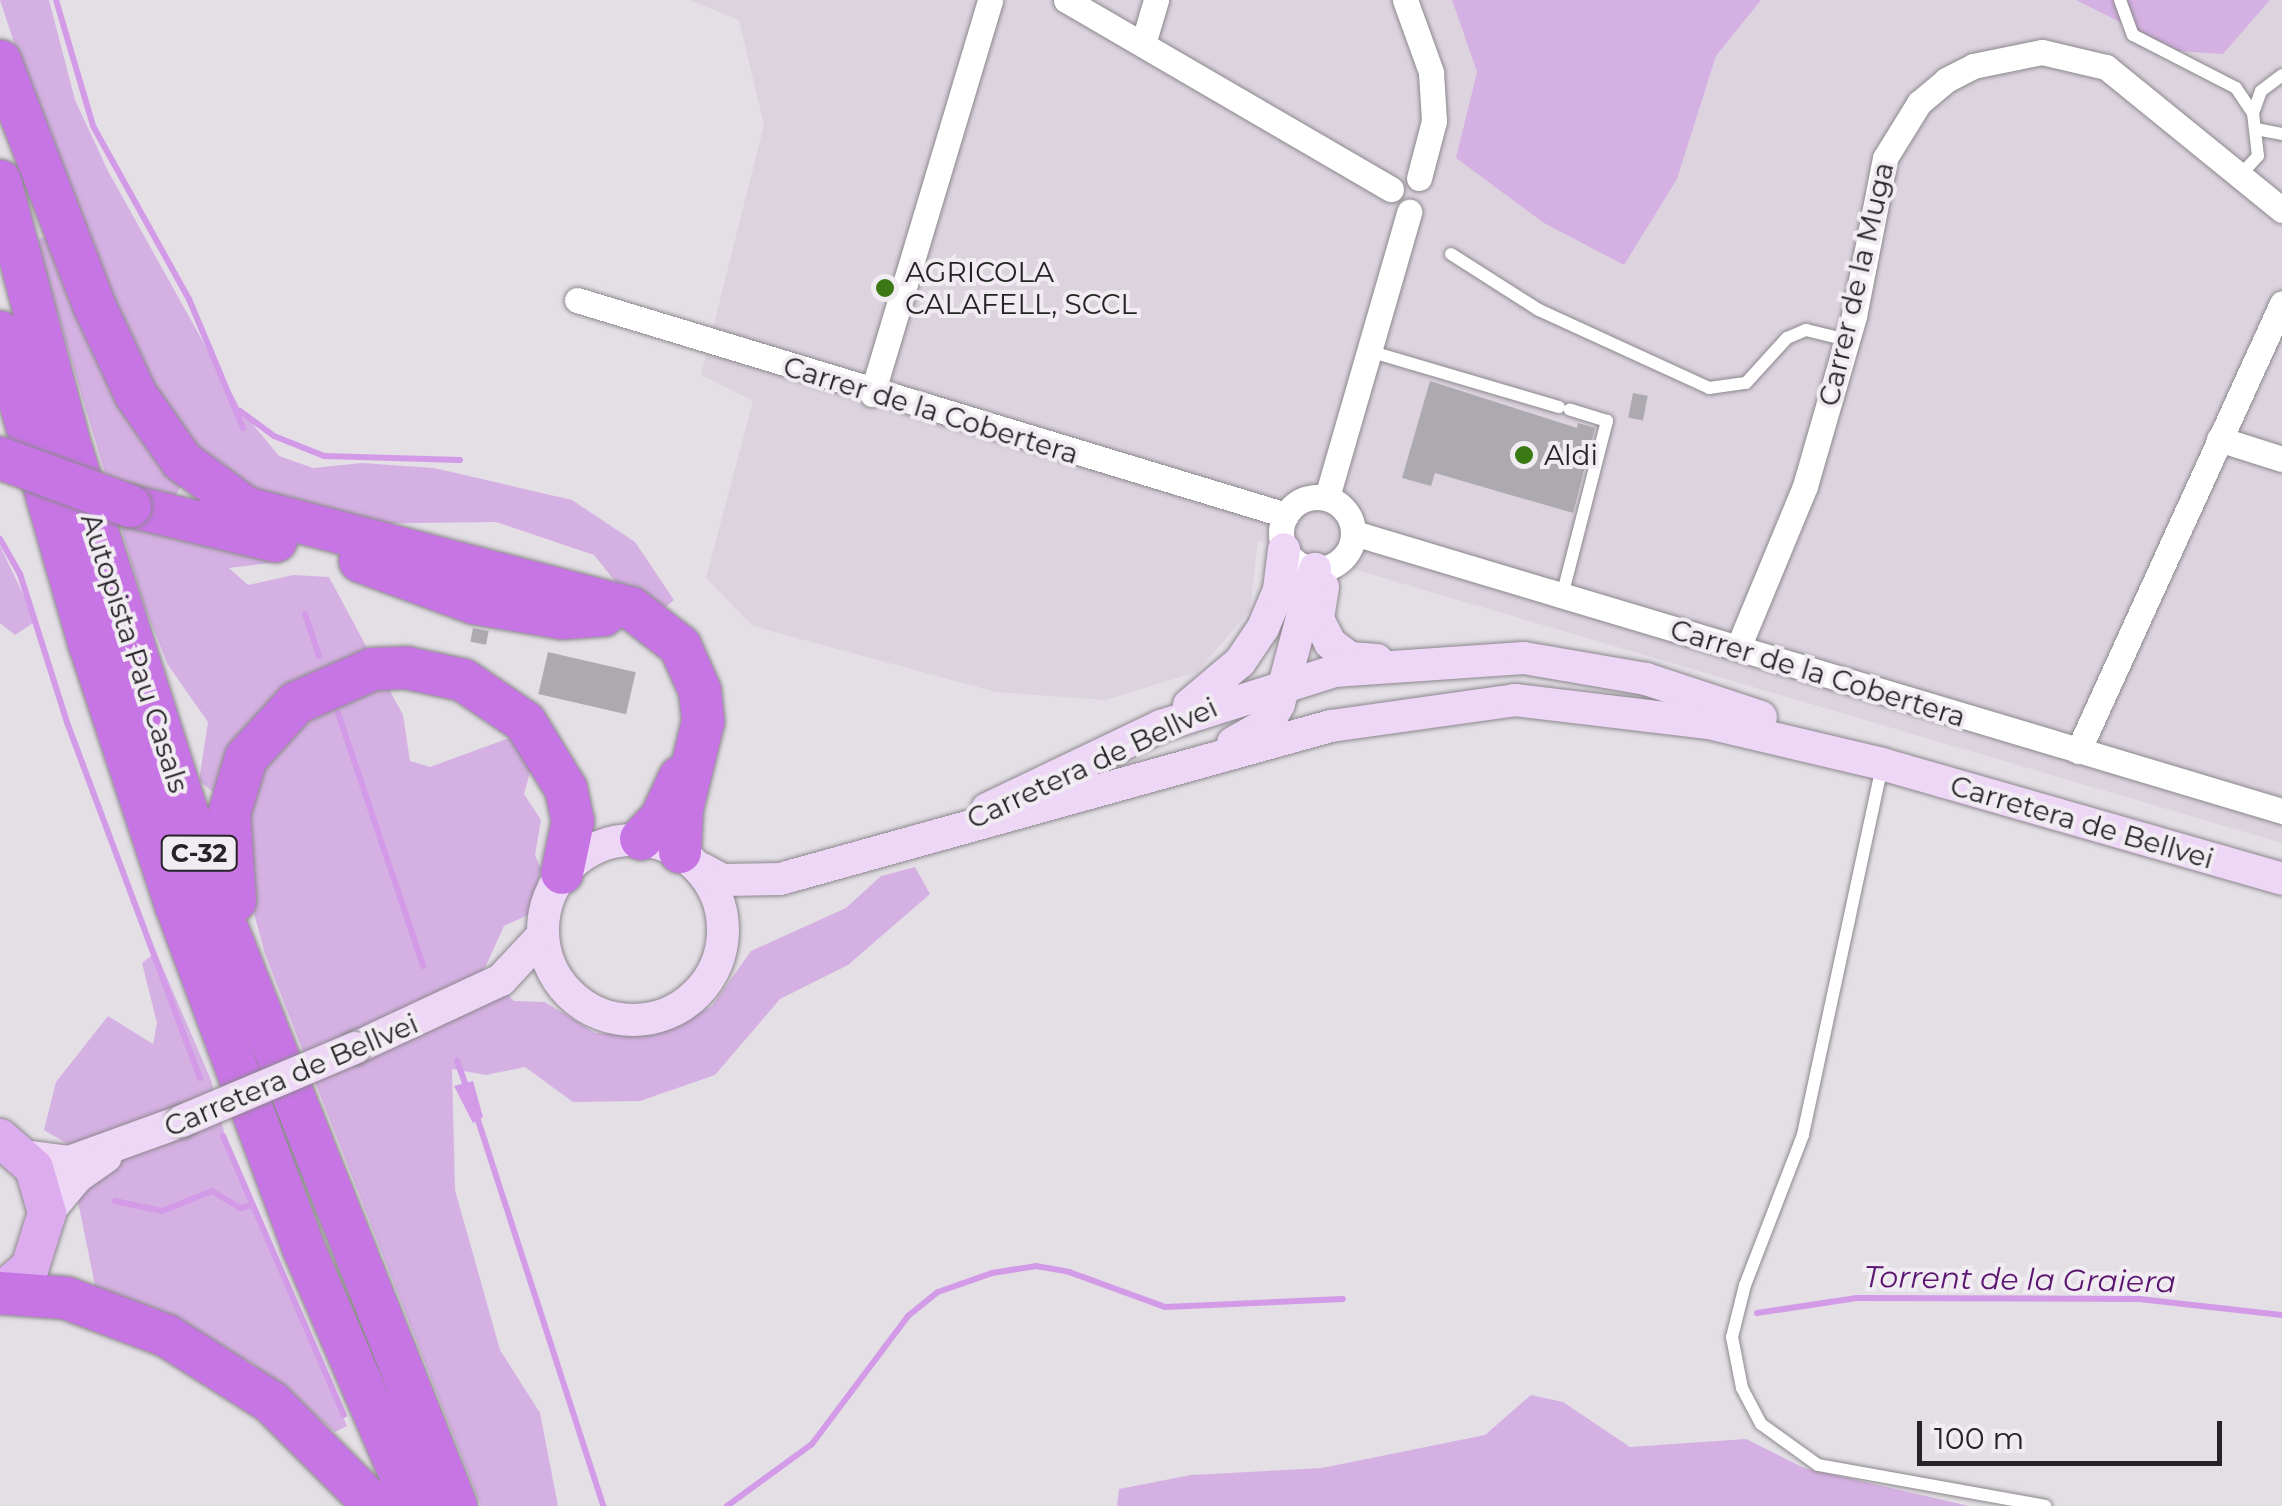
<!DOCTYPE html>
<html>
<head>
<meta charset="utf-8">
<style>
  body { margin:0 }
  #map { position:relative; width:2282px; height:1506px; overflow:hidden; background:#e3dfe5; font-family:Montserrat,sans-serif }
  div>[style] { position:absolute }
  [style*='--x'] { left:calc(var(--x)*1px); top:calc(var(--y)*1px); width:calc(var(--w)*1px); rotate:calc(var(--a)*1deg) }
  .built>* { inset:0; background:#dcd3df }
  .green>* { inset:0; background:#d5b1e3 }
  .water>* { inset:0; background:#d39be7 }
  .stream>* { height:6px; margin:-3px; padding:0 3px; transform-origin:3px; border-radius:3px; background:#d39be7 }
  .building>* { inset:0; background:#adaaaf; transform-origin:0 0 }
  .roads { filter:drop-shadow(0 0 2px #8c888d) drop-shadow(0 0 2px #8c888d) }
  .service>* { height:12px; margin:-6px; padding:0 6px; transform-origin:6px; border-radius:6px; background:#fff }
  .minor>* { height:25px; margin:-12.5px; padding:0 12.5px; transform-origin:12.5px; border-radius:12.5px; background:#fff }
  .minor>.ring { margin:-12.5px; padding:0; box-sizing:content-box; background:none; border:25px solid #fff; border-radius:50% }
  .secondary>* { height:32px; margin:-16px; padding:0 16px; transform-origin:16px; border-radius:16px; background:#eed6f7 }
  .secondary>.ring { margin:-16px; padding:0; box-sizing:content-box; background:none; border:32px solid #eed6f7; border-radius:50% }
  .primary>* { height:38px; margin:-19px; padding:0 19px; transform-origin:19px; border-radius:19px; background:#ddacef }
  .motorway>* { height:42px; margin:-21px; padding:0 21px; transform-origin:21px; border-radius:21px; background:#c775e4 }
  .bridges { filter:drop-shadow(0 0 2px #8c888d) drop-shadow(0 0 2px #8c888d) }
  .secondary-bridge>* { height:32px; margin:-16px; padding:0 16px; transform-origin:16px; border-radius:16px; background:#eed6f7 }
  .motorway-bridge>* { height:42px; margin:-21px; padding:0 21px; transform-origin:21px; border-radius:21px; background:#c775e4 }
  .dots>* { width:28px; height:28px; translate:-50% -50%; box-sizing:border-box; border:5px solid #f1ecf2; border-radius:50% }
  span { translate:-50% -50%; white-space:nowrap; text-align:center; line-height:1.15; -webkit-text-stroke:8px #f1ecf2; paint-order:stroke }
  .shield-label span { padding:2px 8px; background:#f1ecf2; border:2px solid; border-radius:8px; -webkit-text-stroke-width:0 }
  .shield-label { font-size:25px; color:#252325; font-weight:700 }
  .poi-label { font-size:28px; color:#252325 }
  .left { translate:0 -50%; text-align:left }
  .street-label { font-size:28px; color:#252325 }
  .water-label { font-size:30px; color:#5b1570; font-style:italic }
  .scale { position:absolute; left:1917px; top:1421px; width:305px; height:45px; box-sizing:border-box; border:5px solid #252325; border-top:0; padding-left:12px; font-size:30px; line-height:35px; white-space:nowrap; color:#252325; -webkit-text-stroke:8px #f1ecf2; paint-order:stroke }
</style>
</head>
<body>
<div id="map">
  <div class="built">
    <i style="clip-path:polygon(689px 0,1452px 0,1477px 72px,1457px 158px,1677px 179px,1716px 56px,1761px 0,2282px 0,2282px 843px,1258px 541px,1250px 610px,1197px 672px,1105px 700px,996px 692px,753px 626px,706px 578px,753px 401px,701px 375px,764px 125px,739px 20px)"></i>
  </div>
  <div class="green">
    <i style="clip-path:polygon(0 0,49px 0,75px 100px,108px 171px,241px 410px,279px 456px,313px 468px,362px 463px,434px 468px,572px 500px,635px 542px,674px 600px,661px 611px,626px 595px,594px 555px,496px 522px,340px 524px,185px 479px,173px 500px,266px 547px,277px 562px,229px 568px,248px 585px,293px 575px,329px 577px,403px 715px,410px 761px,430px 767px,512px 737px,535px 754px,524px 794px,541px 820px,535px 855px,541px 869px,530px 914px,504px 926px,484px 970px,514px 1001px,545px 1002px,595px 1033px,655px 1035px,712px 1006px,751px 951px,846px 908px,881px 876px,915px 867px,930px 894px,848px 965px,780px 999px,715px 1075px,640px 1101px,573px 1102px,525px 1067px,486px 1075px,452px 1069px,455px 1190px,500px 1350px,540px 1413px,558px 1506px,481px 1506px,265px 954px,250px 898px,244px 815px,199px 781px,208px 722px,168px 665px,144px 605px,36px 241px,73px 222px)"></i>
    <i style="clip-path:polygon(1452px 0,1761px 0,1716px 56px,1677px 179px,1624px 265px,1544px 223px,1456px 158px,1477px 72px)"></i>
    <i style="clip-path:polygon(2076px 0,2270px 0,2223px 54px,2178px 51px)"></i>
    <i style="clip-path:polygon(0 546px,36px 621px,15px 635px,0 623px)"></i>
    <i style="clip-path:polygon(156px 952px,211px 1080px,228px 1148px,347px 1426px,335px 1432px,250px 1362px,96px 1290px,66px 1143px,44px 1130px,56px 1082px,108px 1016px,153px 1044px,157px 1023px,142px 963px)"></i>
    <i style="clip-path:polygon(1531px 1395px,1563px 1402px,1630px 1447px,1746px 1439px,1804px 1468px,1969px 1506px,1117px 1506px,1119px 1489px,1191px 1475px,1322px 1468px,1485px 1435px)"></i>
  </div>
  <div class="water">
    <i style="clip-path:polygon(473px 1081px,483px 1117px,473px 1123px,454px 1086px)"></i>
  </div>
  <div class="stream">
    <i style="--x:56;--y:0;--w:131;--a:73.6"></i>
    <i style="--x:93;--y:126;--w:198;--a:61"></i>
    <i style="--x:189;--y:299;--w:140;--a:67.3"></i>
    <i style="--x:240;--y:411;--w:42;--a:36.3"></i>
    <i style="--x:274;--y:436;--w:54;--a:21.8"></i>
    <i style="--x:324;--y:456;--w:136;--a:1.7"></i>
    <i style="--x:0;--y:539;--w:40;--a:60.3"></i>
    <i style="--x:20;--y:574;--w:158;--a:72.4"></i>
    <i style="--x:68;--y:725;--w:377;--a:69.5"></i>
    <i style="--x:305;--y:614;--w:44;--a:71.6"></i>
    <i style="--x:338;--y:713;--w:267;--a:71.4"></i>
    <i style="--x:457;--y:1061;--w:29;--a:70"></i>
    <i style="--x:476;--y:1114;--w:412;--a:72"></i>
    <i style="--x:223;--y:1136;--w:304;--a:66.6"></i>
    <i style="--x:115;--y:1201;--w:48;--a:12"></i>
    <i style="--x:162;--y:1211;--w:54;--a:-21.8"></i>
    <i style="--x:212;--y:1191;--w:33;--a:31"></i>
    <i style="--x:240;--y:1208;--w:13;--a:-13"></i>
    <i style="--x:1757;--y:1313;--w:101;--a:-8.5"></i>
    <i style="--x:1857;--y:1298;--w:282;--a:0.2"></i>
    <i style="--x:2139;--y:1299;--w:144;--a:6.4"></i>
    <i style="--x:727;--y:1506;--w:105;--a:-36.1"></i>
    <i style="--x:812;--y:1444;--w:160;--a:-53.1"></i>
    <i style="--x:908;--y:1316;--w:38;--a:-39"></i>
    <i style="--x:938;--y:1292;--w:57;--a:-19.4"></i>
    <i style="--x:992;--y:1273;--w:45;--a:-9"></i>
    <i style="--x:1036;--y:1266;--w:34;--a:10"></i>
    <i style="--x:1069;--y:1272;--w:102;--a:20"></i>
    <i style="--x:1165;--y:1307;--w:178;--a:-2.6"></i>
  </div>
  <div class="building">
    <i style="clip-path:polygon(1430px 381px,1577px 428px,1578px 423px,1595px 428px,1573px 513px,1435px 473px,1431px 486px,1402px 478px)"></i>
    <i style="left:1633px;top:393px;width:15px;height:25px;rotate:11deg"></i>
    <i style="left:473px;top:628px;width:16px;height:14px;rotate:11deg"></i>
    <i style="left:548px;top:652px;width:90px;height:43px;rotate:13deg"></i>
  </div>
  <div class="roads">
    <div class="service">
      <i style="--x:2120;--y:0;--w:37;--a:70"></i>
      <i style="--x:2133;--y:35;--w:116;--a:27.2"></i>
      <i style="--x:2236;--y:88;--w:30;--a:56"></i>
      <i style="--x:2253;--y:113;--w:43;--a:83.4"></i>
      <i style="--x:2258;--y:156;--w:25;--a:133"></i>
      <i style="--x:2253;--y:113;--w:23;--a:-70"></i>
      <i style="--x:2261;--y:91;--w:26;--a:-37"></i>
      <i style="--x:2256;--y:129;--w:26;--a:11"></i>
      <i style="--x:1451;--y:254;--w:104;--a:32.5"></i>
      <i style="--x:1539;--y:310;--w:187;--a:24.6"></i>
      <i style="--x:1709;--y:388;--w:37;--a:-8"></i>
      <i style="--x:1746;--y:383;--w:61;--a:-47.7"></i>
      <i style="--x:1787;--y:338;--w:21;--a:-23"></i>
      <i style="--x:1806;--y:330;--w:42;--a:13.7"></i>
      <i style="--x:1372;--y:352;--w:195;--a:16.4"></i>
      <i style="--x:1562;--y:596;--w:181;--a:-75.6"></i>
      <i style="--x:1607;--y:421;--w:39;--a:-163"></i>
      <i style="--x:1882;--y:766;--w:377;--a:102.1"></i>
      <i style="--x:1803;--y:1135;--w:161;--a:111.1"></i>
      <i style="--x:1745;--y:1285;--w:54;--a:104"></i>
      <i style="--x:1732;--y:1337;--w:52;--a:78.9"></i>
      <i style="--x:1742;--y:1388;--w:41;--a:62.2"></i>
      <i style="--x:1761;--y:1424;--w:70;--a:35.7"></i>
      <i style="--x:1818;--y:1465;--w:231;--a:10.2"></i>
    </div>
    <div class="minor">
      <i style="--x:1066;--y:0;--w:376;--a:30.2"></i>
      <i style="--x:1405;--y:0;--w:77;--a:70.1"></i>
      <i style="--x:1431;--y:72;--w:49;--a:86.5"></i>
      <i style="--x:1434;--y:121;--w:59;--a:104.7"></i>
      <i style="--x:1143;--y:44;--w:46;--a:-73.5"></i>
      <i style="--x:577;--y:300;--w:741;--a:16.87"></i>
      <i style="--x:872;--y:394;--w:411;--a:-73.3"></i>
      <i style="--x:2219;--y:439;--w:66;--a:17.6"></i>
      <i class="ring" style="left:1281px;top:497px;width:47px;height:47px"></i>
      <i style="--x:1327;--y:497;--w:297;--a:-73.9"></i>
      <i style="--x:1354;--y:533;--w:969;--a:16.68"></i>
      <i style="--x:1738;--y:648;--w:175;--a:-67.5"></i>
      <i style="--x:1805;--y:486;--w:177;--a:-73.9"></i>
      <i style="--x:1854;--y:316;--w:161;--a:-78.9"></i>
      <i style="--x:1885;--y:158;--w:65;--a:-58.3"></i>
      <i style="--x:1919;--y:103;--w:35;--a:-40"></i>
      <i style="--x:1946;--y:80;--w:30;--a:-27"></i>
      <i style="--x:1973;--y:66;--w:70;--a:-11.5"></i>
      <i style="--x:2042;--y:52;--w:66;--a:13.2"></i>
      <i style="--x:2106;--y:67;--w:227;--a:39.1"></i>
      <i style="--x:2078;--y:751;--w:492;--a:-65.5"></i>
    </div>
    <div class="secondary">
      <i style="--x:1323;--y:587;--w:32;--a:99"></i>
      <i style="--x:1318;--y:619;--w:27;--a:63"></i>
      <i style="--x:1330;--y:643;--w:25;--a:37"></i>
      <i style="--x:1350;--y:658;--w:27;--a:4"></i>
      <i style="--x:1189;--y:705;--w:67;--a:-40.1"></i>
      <i style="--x:1240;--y:662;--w:41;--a:-55.9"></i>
      <i style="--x:1263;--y:628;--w:41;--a:-67.2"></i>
      <i style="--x:1279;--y:590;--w:41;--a:-83"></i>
      <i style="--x:1233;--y:743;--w:40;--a:-29.7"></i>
      <i style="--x:1268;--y:723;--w:22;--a:-60"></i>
      <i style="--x:1279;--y:704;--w:140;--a:-75.1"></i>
      <i style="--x:987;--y:809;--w:193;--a:-25.5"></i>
      <i style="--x:1161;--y:726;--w:182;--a:-17.6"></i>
      <i style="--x:1334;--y:671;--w:190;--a:-3.9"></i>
      <i style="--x:1524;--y:658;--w:124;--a:9.8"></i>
      <i style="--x:1646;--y:679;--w:121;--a:18.3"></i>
      <i class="ring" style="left:543px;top:840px;width:148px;height:148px"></i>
      <i style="--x:702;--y:869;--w:24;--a:28"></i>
      <i style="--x:723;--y:880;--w:57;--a:-1"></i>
      <i style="--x:780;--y:879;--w:572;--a:-15.52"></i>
      <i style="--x:1331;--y:726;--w:186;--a:-8"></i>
      <i style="--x:1515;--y:700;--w:195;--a:6.8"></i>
      <i style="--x:1709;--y:723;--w:178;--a:13.3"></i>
      <i style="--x:1882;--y:764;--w:416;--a:16"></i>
      <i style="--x:355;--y:1048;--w:161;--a:-25"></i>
      <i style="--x:501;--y:980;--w:60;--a:-47"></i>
      <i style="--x:24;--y:1156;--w:45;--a:7.6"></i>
      <i style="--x:69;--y:1162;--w:120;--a:-19.9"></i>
      <i style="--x:47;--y:1213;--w:47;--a:-50.2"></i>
      <i style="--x:77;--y:1177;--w:35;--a:-35"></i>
    </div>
    <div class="primary">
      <i style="--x:0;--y:1138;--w:45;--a:41.4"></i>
      <i style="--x:34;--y:1168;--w:47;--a:73.9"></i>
      <i style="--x:47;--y:1213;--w:57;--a:107.5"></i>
      <i style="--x:30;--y:1267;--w:40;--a:139"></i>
    </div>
    <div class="motorway">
      <i style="--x:0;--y:61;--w:261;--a:68.9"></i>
      <i style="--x:94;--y:305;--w:99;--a:65"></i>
      <i style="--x:136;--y:395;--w:80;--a:55.1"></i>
      <i style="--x:182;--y:461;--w:79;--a:36.3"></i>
      <i style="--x:246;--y:508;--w:398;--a:14.6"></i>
      <i style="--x:631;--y:608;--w:62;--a:37.8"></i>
      <i style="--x:680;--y:646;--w:49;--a:66"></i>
      <i style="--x:700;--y:691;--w:31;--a:84"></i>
      <i style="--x:703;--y:722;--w:89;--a:103.6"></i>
      <i style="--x:682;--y:809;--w:43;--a:92.7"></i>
      <i style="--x:0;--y:181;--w:271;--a:75.2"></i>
      <i style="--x:69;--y:443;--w:462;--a:72.3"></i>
      <i style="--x:209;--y:883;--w:670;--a:68.37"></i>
      <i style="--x:0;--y:332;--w:326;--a:74"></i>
      <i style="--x:90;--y:645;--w:274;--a:71.7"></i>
      <i style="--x:176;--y:905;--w:365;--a:69.6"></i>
      <i style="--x:303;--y:1247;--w:282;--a:66.8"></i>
      <i style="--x:130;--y:506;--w:150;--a:13.5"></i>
      <i style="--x:360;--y:561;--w:121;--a:20.2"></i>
      <i style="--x:474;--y:603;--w:90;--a:9.6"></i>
      <i style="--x:563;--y:618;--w:41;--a:-4.2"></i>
      <i style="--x:641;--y:839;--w:29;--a:-46"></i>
      <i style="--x:661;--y:818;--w:45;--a:-65.1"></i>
      <i style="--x:235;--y:901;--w:87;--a:-93.9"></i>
      <i style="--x:229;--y:814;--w:59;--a:-73.1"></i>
      <i style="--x:246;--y:758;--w:74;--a:-47.7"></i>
      <i style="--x:296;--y:703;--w:84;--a:-23.8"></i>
      <i style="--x:373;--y:669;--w:34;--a:-2"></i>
      <i style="--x:407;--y:668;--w:57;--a:12.1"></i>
      <i style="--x:463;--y:680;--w:75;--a:34.1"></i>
      <i style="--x:525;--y:722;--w:79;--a:58.5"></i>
      <i style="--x:566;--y:789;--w:33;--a:78"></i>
      <i style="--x:573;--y:821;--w:53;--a:101.9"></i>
      <i style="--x:0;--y:1293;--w:66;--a:4.3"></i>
      <i style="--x:66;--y:1298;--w:108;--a:20.6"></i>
      <i style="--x:167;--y:1336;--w:123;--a:32.4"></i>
      <i style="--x:271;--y:1402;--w:147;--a:45"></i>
    </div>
  </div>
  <div class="bridges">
    <div class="secondary-bridge">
      <i style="--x:182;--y:1121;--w:188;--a:-22.9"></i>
    </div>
    <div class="motorway-bridge">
      <i style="--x:0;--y:458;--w:139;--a:20.3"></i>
    </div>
  </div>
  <div class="dots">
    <i style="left:885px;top:288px;background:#3b7914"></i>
    <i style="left:1524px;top:455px;background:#3b7914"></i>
  </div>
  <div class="shield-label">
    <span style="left:199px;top:853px">C-32</span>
  </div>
  <div class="poi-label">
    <span class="left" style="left:905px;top:288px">AGRICOLA<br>CALAFELL, SCCL</span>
    <span class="left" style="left:1544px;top:455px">Aldi</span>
  </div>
  <div class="street-label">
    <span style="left:1856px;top:284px;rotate:-77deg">Carrer de la Muga</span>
    <span style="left:931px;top:410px;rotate:17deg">Carrer de la Cobertera</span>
    <span style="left:135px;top:653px;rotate:72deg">Autopista Pau Casals</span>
    <span style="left:1818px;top:673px;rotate:17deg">Carrer de la Cobertera</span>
    <span style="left:1092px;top:763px;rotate:-25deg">Carretera de Bellvei</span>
    <span style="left:2082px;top:822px;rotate:16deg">Carretera de Bellvei</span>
    <span style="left:291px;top:1075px;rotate:-23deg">Carretera de Bellvei</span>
  </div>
  <div class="water-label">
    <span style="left:2020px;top:1280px;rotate:1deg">Torrent de la Graiera</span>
  </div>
  <div class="scale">100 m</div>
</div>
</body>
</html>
